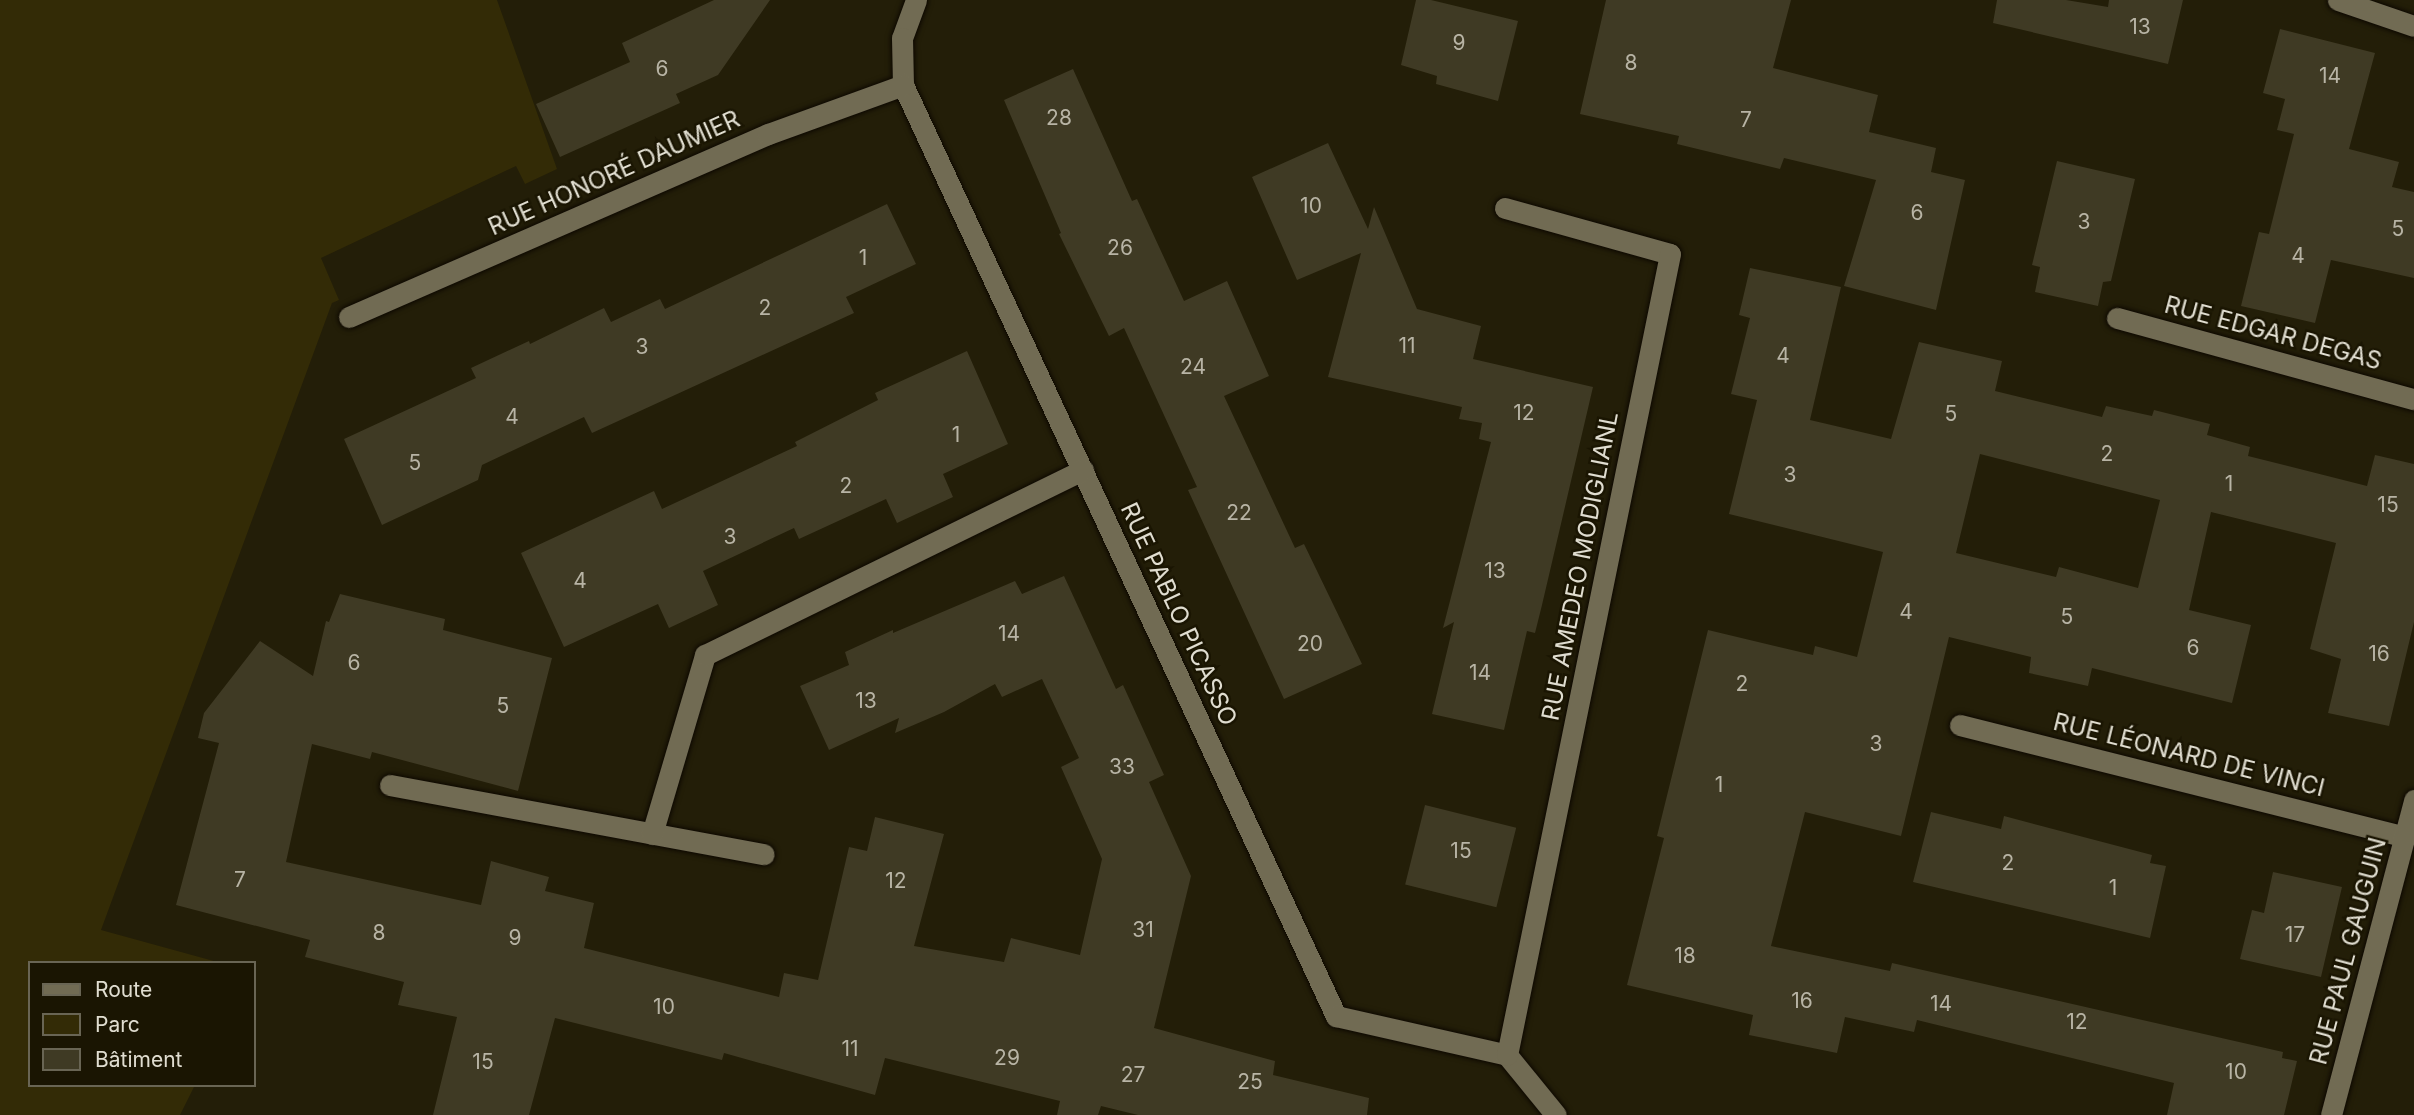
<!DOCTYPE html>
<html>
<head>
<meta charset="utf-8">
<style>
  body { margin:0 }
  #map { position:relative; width:2414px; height:1115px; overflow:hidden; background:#231e08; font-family:Inter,sans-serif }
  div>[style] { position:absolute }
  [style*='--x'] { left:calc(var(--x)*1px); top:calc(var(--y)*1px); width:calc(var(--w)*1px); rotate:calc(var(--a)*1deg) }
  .green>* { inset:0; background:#332b06 }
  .building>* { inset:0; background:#3f3a24; transform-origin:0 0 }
  .roads { filter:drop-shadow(0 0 2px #0d0800) drop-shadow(0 0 2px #0d0800) }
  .minor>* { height:21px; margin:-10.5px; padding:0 10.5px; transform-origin:10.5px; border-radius:10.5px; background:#716b53 }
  span { translate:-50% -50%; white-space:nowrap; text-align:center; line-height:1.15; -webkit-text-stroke:5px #1a1502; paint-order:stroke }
  .number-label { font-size:21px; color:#b8b4a5 }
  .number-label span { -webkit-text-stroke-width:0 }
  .street-label { font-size:24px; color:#e0ddd0 }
  .legend { position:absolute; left:28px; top:961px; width:228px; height:126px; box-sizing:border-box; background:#1a1502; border:2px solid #696554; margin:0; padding:9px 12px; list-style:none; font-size:21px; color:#e0ddd0 }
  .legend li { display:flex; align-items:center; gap:14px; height:35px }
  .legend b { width:35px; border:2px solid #696554 }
</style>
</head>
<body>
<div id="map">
  <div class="green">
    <i style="clip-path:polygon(0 0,497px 0,557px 169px,525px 184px,516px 166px,321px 258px,339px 300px,332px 303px,101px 930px,221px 963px,30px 963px,30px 1085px,195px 1085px,180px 1115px,0 1115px)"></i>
  </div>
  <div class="building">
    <i style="clip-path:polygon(714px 0,770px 0,718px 75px,676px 94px,680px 103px,560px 157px,536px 104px,630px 62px,622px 43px)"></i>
    <i style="clip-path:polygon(1416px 0,1431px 0,1518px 21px,1498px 101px,1436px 84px,1437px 76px,1401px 65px)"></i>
    <i style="clip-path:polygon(1606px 0,1791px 0,1773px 68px,1878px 95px,1869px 132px,1936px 148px,1931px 172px,1965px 180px,1936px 310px,1844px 286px,1876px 180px,1784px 158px,1780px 169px,1677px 144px,1679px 136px,1580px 114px)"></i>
    <i style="clip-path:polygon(1997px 0,2066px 0,2108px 7px,2109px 0,2183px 0,2168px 64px,1993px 23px)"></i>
    <i style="clip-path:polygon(2280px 29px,2375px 53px,2349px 149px,2399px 162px,2392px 187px,2414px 192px,2414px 278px,2331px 260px,2315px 323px,2241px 306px,2259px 232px,2269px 234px,2294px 134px,2277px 130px,2285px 99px,2263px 93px)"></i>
    <i style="clip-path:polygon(1073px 69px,1132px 201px,1137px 199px,1184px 301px,1227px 281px,1269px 376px,1224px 396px,1295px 548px,1304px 544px,1362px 664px,1284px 699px,1188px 490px,1197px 487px,1124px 328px,1109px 336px,1059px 234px,1061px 233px,1004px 100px)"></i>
    <i style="clip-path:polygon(1328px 143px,1368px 229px,1374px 207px,1417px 309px,1481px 326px,1473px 359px,1593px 387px,1542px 605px,1535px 633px,1527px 631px,1504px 730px,1432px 714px,1454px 622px,1443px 628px,1491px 442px,1479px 439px,1482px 423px,1459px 419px,1462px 407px,1328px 377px,1361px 253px,1297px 280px,1252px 177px)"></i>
    <i style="clip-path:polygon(2057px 161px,2135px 179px,2111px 281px,2103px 282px,2098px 306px,2035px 292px,2040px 267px,2032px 265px)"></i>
    <i style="clip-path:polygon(887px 204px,916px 264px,846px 297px,854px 313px,592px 433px,584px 417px,482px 465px,478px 480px,382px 525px,344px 439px,476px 378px,471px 368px,529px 341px,530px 344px,604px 308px,611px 322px,660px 299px,665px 309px)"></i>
    <i style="clip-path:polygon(evenodd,1750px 268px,1841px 287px,1810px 420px,1891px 439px,1919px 342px,2002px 361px,1995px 391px,2102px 417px,2106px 406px,2152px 416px,2154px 410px,2210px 424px,2207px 435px,2250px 447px,2248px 456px,2367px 486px,2375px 455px,2414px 464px,2414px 622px,2389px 726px,2328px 713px,2341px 659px,2310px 649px,2336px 543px,2211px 512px,2189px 610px,2251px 625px,2232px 703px,2092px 668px,2088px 686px,2029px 673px,2031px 657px,1949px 637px,1901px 836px,1805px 812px,1771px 946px,1890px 971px,1892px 963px,2283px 1052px,2282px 1058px,2297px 1061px,2284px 1115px,2167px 1115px,2174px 1083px,1917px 1020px,1914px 1032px,1845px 1017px,1837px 1053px,1749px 1035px,1753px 1015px,1627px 985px,1664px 838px,1657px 836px,1708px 630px,1813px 655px,1815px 646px,1857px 657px,1883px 552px,1729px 514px,1757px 400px,1731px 394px,1750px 318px,1739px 315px,1750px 268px,1980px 454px,2160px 500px,2138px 588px,2059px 567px,2056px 577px,1956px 553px,1980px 454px)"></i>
    <i style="clip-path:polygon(967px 351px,1008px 444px,943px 474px,953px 497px,897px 523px,886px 499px,799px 539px,794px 528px,703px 571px,718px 605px,669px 628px,658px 604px,564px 647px,521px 553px,654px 491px,662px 509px,797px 446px,795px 442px,878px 400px,875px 393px)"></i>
    <i style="clip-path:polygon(1064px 576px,1116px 689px,1123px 685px,1164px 775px,1149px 782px,1191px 876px,1154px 1028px,1275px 1061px,1273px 1075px,1369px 1098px,1367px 1115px,1138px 1115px,1101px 1106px,1098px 1115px,1057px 1115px,1060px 1101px,885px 1058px,875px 1095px,724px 1053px,722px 1060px,555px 1018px,529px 1115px,433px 1115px,457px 1017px,398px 1005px,404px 982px,305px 957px,310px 940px,176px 905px,219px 743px,198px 738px,204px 713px,260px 641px,313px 676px,326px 621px,329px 622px,340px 594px,445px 619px,443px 630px,552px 658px,518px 791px,372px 752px,370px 759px,312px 744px,286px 862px,481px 905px,491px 861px,549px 877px,545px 891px,594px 903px,584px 948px,779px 997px,784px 973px,818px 980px,849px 847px,867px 851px,875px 817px,944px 834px,914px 946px,1004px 962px,1011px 938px,1080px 955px,1102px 859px,1061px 767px,1079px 758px,1042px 679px,1002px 697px,995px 684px,944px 712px,895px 733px,899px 718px,829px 750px,800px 686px,849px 665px,845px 652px,893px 630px,893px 633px,1015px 581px,1022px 594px)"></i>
    <i style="left:1425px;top:805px;width:94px;height:82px;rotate:14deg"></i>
    <i style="clip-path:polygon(1931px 812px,2001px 829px,2004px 816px,2152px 855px,2150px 863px,2166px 866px,2150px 938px,1913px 882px)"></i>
    <i style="clip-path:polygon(2273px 872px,2342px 887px,2321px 977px,2240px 959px,2252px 910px,2264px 913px)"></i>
  </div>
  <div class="roads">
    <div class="minor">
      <i style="--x:916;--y:0;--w:40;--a:110.2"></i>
      <i style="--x:902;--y:38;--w:47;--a:88.8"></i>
      <i style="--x:903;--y:85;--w:1027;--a:65.06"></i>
      <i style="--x:1336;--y:1016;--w:175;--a:12.8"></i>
      <i style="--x:1507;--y:1055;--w:77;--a:50.8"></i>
      <i style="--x:2338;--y:0;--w:80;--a:18.9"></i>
      <i style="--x:1505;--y:208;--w:171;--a:15.6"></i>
      <i style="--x:1670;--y:254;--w:817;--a:101.5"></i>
      <i style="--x:349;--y:317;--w:457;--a:-23.6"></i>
      <i style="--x:768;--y:134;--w:144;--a:-19.9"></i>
      <i style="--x:2117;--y:318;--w:308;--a:15.3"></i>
      <i style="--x:1960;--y:725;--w:459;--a:14.1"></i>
      <i style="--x:390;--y:785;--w:380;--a:10.5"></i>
      <i style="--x:652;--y:834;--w:187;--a:-73.5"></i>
      <i style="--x:705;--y:655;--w:421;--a:-26.1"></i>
      <i style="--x:2331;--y:1115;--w:326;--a:-75.2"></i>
    </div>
  </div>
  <div class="number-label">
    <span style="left:2140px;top:27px">13</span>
    <span style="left:1459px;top:43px">9</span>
    <span style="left:1631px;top:63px">8</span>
    <span style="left:662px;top:69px">6</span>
    <span style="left:2330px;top:76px">14</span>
    <span style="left:1059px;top:118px">28</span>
    <span style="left:1746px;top:120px">7</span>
    <span style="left:1311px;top:206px">10</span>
    <span style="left:1917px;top:213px">6</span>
    <span style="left:2084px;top:222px">3</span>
    <span style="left:2398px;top:229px">5</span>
    <span style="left:1120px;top:248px">26</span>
    <span style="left:2298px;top:256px">4</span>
    <span style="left:863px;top:258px">1</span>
    <span style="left:765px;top:308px">2</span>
    <span style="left:1407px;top:346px">11</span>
    <span style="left:642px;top:347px">3</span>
    <span style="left:1783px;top:356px">4</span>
    <span style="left:1193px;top:367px">24</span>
    <span style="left:1524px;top:413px">12</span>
    <span style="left:1951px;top:414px">5</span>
    <span style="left:512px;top:417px">4</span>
    <span style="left:956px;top:435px">1</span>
    <span style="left:2107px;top:454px">2</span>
    <span style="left:415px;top:463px">5</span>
    <span style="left:1790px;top:475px">3</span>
    <span style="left:2229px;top:484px">1</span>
    <span style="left:846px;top:486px">2</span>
    <span style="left:2388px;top:505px">15</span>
    <span style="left:1239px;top:513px">22</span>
    <span style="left:730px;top:537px">3</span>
    <span style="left:1495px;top:571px">13</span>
    <span style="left:580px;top:581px">4</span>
    <span style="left:1906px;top:612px">4</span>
    <span style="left:2067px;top:617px">5</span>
    <span style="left:1009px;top:634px">14</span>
    <span style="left:1310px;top:644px">20</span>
    <span style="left:2193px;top:648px">6</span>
    <span style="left:2379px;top:654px">16</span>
    <span style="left:354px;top:663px">6</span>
    <span style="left:1480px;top:673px">14</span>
    <span style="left:1742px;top:684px">2</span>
    <span style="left:866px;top:701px">13</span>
    <span style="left:503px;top:706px">5</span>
    <span style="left:1876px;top:744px">3</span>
    <span style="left:1122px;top:767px">33</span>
    <span style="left:1719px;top:785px">1</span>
    <span style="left:1461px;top:851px">15</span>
    <span style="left:2008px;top:863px">2</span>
    <span style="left:240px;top:880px">7</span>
    <span style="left:896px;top:881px">12</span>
    <span style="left:2113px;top:888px">1</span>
    <span style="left:1143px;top:930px">31</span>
    <span style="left:379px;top:933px">8</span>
    <span style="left:2295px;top:935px">17</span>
    <span style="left:515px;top:938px">9</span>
    <span style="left:1685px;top:956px">18</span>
    <span style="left:1802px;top:1001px">16</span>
    <span style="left:1941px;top:1004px">14</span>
    <span style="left:664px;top:1007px">10</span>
    <span style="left:2077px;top:1022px">12</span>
    <span style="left:850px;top:1049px">11</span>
    <span style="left:1007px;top:1058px">29</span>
    <span style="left:483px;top:1062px">15</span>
    <span style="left:2236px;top:1072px">10</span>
    <span style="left:1133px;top:1075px">27</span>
    <span style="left:1250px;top:1082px">25</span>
  </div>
  <div class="street-label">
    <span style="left:614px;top:173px;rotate:-24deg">RUE HONORÉ DAUMIER</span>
    <span style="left:2273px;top:333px;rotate:15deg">RUE EDGAR DEGAS</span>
    <span style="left:1580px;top:566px;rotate:-79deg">RUE AMEDEO MODIGLIANL</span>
    <span style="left:1179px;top:614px;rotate:65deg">RUE PABLO PICASSO</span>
    <span style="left:2189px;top:755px;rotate:14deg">RUE LÉONARD DE VINCI</span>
    <span style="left:2348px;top:951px;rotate:-75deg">RUE PAUL GAUGUIN</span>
  </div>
  <ul class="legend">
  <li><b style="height:9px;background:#716b53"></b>Route</li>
  <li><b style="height:19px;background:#332b06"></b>Parc</li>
  <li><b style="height:19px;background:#3f3a24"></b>Bâtiment</li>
  </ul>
</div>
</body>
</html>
